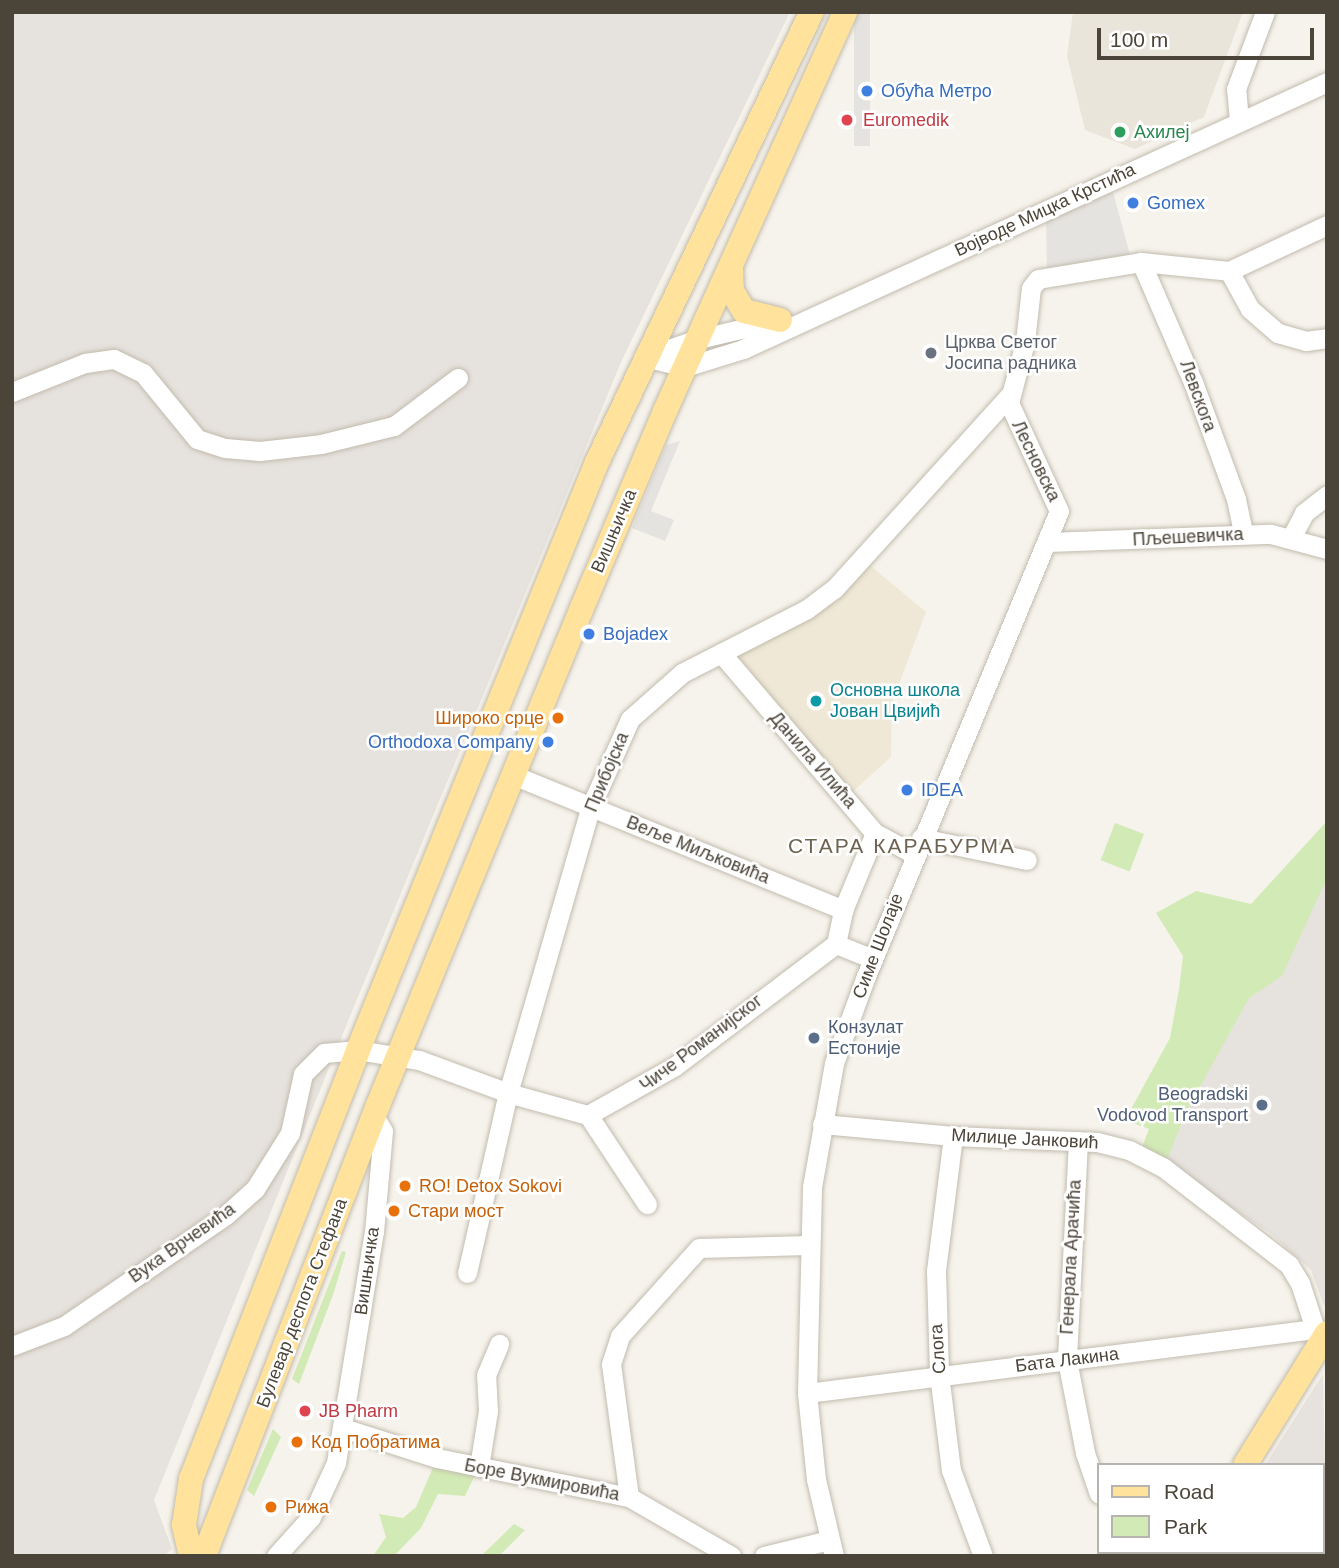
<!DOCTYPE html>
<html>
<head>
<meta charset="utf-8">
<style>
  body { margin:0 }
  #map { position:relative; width:1339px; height:1568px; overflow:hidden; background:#f6f3ec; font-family:Arial,sans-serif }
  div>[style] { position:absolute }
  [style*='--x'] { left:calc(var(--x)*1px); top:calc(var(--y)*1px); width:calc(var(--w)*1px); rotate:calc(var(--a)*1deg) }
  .residential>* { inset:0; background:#eae5da }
  .industrial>* { inset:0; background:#e6e2dd }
  .education>* { inset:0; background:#efe8d6 }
  .green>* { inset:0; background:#d2eab5; transform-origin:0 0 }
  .parking>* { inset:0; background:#e5e3e0; transform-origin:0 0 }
  .roads { filter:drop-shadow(0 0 2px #c2bbae) drop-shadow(0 0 2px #c2bbae) }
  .minor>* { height:19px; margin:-9.5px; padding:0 9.5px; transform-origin:9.5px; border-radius:9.5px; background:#fff }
  .major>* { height:24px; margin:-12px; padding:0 12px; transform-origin:12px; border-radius:12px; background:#ffe39c }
  .dots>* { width:19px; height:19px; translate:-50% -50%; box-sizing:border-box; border:4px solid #fff; border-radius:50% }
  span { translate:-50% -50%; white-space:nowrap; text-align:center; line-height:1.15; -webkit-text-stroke:5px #fff; paint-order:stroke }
  .shop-label { font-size:18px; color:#366cbe }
  .left { translate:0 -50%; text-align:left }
  .right { translate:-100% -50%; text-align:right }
  .health-label { font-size:18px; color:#be3a42 }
  .leisure-label { font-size:18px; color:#27864d }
  .street-label { font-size:18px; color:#4b4439 }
  .worship-label { font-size:18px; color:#5b616d }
  .culture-label { font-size:18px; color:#0d838f }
  .food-label { font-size:18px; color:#c56008 }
  .service-label { font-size:18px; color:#4e5e75 }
  .quarter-label { font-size:21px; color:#6e6250; letter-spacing:2px }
  .frame { position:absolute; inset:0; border:14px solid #4b4439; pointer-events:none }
  .legend { position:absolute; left:1097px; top:1463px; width:228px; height:91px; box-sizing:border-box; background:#fff; border:2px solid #b7b4b0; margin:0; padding:9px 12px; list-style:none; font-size:21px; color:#4b4439 }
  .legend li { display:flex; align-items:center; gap:14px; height:35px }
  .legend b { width:35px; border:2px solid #b7b4b0 }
  .scale { position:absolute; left:1097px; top:28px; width:217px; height:32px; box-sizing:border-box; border:4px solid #4b4439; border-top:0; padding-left:9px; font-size:21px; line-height:24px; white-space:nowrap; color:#4b4439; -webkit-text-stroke:5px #fff; paint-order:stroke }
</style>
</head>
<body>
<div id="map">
  <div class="residential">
    <i style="clip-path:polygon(1073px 12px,1243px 12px,1204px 117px,1135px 149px,1085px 130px,1067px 56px)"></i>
  </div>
  <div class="industrial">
    <i style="clip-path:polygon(12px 12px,790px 12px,622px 360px,353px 1009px,154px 1500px,172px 1549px,164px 1556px,12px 1556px)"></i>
    <i style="clip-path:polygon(1327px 850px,1327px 1303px,1324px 1306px,1311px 1270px,1271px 1234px,1147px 1150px)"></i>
    <i style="clip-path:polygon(1323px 1374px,1327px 1556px,1209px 1556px,1323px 1552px,1323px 1465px,1265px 1465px)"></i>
  </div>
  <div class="education">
    <i style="clip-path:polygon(866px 562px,926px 612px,892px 703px,891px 757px,849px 795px,729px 655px)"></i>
  </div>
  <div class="green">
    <i style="clip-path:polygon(1327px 821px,1327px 878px,1282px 976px,1249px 998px,1185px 1114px,1164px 1168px,1139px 1155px,1149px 1129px,1125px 1120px,1170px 1038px,1179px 989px,1183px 956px,1156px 913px,1196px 891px,1251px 904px)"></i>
    <i style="left:1115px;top:823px;width:31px;height:40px;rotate:21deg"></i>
    <i style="clip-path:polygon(342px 1251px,346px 1252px,333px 1295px,299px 1384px,292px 1379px)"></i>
    <i style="clip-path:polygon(273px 1429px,281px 1437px,254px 1496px,247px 1490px)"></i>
    <i style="clip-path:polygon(437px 1458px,479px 1467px,465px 1496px,438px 1494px,421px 1528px,394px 1556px,373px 1556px,386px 1537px,379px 1514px,403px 1518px,416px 1507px)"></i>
    <i style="clip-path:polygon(514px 1524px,525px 1530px,499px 1556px,481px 1556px)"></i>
  </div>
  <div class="parking">
    <i style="left:854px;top:12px;width:16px;height:134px"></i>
    <i style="clip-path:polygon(1113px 192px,1130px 255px,1047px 269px,1046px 220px)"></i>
    <i style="clip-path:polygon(680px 441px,651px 511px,674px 520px,665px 541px,632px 528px,666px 445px)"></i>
  </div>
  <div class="roads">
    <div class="minor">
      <i style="--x:1239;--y:121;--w:32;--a:-95"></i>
      <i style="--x:1236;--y:89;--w:82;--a:-69.4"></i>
      <i style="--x:1141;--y:262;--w:131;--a:66.6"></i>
      <i style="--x:1193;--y:382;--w:125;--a:69.8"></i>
      <i style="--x:1236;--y:499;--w:35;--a:78"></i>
      <i style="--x:1229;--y:271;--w:43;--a:61.1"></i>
      <i style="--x:1250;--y:309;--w:37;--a:41"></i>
      <i style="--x:1278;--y:333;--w:29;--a:16"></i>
      <i style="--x:1306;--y:341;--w:21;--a:-8"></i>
      <i style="--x:645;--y:357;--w:41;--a:14"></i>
      <i style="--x:685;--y:367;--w:61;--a:-17.2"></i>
      <i style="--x:743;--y:349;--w:642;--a:-24.57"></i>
      <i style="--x:645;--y:357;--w:56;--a:-18.8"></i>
      <i style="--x:698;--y:339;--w:79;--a:-13.2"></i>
      <i style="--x:12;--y:392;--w:79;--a:-21.7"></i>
      <i style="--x:85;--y:363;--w:29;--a:-8"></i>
      <i style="--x:114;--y:359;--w:32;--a:26"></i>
      <i style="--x:143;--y:373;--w:85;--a:50.7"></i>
      <i style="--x:197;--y:439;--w:29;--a:18"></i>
      <i style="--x:225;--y:448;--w:35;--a:5"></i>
      <i style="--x:260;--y:451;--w:61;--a:-6.5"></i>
      <i style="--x:321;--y:444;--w:75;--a:-13.9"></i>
      <i style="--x:394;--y:426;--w:80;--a:-36.9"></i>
      <i style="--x:1292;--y:536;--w:26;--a:-62"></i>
      <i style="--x:1304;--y:513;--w:29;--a:-38"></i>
      <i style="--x:1048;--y:542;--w:223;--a:-2.1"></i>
      <i style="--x:1271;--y:534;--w:58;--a:15"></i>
      <i style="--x:721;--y:653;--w:237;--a:49.5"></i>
      <i style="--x:875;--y:833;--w:44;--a:28.3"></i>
      <i style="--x:513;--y:775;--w:357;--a:22.2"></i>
      <i style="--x:921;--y:838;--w:108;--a:11.7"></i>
      <i style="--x:836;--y:944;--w:35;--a:-78"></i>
      <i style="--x:843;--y:910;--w:83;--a:-67.4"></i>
      <i style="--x:588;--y:1115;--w:107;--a:56.5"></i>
      <i style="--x:822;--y:1124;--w:132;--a:5.2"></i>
      <i style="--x:953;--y:1136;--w:144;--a:2.4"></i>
      <i style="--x:1097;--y:1142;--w:33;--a:14"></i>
      <i style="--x:1129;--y:1150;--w:39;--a:27"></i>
      <i style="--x:1164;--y:1168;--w:158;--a:37.8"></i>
      <i style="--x:1289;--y:1265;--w:21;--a:59"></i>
      <i style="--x:1300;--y:1283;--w:48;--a:71.9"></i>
      <i style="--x:953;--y:1136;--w:136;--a:97.2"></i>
      <i style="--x:936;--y:1271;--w:103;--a:88.3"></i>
      <i style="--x:939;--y:1374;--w:97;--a:82.9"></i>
      <i style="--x:951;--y:1470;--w:92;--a:69.6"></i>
      <i style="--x:1078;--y:1141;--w:219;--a:92.9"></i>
      <i style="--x:1067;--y:1360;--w:95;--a:79"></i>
      <i style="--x:1085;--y:1453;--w:43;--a:71.1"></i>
      <i style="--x:467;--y:1273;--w:185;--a:-77.2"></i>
      <i style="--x:508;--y:1093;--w:299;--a:-73.9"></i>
      <i style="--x:591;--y:806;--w:95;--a:-65.9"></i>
      <i style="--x:630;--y:719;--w:69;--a:-41.5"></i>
      <i style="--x:682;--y:673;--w:140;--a:-27.1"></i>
      <i style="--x:807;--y:609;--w:34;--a:-37"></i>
      <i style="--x:834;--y:589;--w:261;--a:-47.8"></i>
      <i style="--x:12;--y:1346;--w:56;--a:-21"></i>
      <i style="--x:64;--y:1326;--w:196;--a:-34.4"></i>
      <i style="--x:226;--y:1215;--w:39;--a:-42"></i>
      <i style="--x:255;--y:1189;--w:66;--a:-58"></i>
      <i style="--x:290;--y:1133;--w:60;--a:-77.6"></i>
      <i style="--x:303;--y:1074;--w:30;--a:-45"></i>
      <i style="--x:324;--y:1053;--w:34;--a:-5"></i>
      <i style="--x:358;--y:1050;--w:62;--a:9.3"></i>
      <i style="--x:419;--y:1060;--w:95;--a:20.3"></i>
      <i style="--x:508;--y:1093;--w:83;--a:15.4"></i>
      <i style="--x:588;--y:1115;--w:100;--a:-29.4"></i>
      <i style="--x:675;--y:1066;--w:202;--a:-37.2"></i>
      <i style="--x:836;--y:944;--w:40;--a:22"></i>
      <i style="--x:807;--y:1393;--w:512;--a:-7.18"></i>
      <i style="--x:1315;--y:1329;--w:12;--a:35"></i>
      <i style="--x:343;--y:1428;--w:99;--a:17.7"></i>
      <i style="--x:437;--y:1458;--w:196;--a:11.5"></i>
      <i style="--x:629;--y:1497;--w:118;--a:30"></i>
      <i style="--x:479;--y:1467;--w:57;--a:-80.9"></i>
      <i style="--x:488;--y:1411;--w:36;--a:-93"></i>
      <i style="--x:486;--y:1375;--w:34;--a:-67"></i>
      <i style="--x:629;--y:1497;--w:134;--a:-97.7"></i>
      <i style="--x:611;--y:1364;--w:29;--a:-72"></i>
      <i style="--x:620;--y:1336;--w:118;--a:-48.1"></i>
      <i style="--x:699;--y:1248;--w:108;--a:-1.6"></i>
      <i style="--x:1123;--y:1552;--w:4;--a:76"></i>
      <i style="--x:276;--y:1556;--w:52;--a:-48.1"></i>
      <i style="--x:311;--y:1517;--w:60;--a:-65.2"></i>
      <i style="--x:336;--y:1463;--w:234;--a:-80.7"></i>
      <i style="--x:374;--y:1232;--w:101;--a:-84.9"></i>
      <i style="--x:383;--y:1131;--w:17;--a:-121"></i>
      <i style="--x:764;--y:1556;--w:67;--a:-13.8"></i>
      <i style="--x:834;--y:1556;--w:79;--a:-103.2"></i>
      <i style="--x:816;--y:1479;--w:86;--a:-96"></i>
      <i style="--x:807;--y:1393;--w:206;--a:-88.6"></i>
      <i style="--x:812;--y:1187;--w:126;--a:-79.9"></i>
      <i style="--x:834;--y:1063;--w:93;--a:-69.8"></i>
      <i style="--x:866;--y:976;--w:503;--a:-67.46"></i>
      <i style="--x:1059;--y:511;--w:119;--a:-114.8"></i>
      <i style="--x:1009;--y:403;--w:63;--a:-75.3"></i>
      <i style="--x:1025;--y:342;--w:54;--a:-83.7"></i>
      <i style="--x:1031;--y:288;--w:11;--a:-52"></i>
      <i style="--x:1038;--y:279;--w:104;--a:-9.4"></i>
      <i style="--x:1141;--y:262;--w:88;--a:5.8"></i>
      <i style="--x:1229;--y:271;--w:108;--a:-25.1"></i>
    </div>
    <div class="major">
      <i style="--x:731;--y:268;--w:23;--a:88"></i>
      <i style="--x:732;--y:291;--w:23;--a:59"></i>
      <i style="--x:744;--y:311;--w:37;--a:14"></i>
      <i style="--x:1245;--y:1465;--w:155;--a:-58.2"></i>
      <i style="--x:191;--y:1556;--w:32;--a:-103"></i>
      <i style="--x:184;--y:1525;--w:47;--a:-81.3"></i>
      <i style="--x:191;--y:1479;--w:460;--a:-68.7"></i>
      <i style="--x:358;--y:1050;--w:635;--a:-67.88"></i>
      <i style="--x:597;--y:462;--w:499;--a:-64.5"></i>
      <i style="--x:204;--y:1556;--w:483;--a:-68.9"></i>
      <i style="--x:378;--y:1105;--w:535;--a:-67.7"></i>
      <i style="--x:581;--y:610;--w:216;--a:-67.1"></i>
      <i style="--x:665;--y:411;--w:438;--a:-65.7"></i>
      <i style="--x:1188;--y:1556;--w:4;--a:-63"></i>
    </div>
  </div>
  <div class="dots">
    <i style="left:867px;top:91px;background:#3f7fe0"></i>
    <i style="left:847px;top:120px;background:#e0444e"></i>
    <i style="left:1120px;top:132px;background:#2e9e5b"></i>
    <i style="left:1133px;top:203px;background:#3f7fe0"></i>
    <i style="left:931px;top:353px;background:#6b7280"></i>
    <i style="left:589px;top:634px;background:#3f7fe0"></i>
    <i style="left:816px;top:701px;background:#0f9aa8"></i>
    <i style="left:558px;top:718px;background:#e8710a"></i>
    <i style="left:548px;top:742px;background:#3f7fe0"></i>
    <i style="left:907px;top:790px;background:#3f7fe0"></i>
    <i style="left:814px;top:1038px;background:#5c6f8a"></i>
    <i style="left:1262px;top:1105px;background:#5c6f8a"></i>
    <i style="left:405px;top:1186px;background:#e8710a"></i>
    <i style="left:394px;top:1211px;background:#e8710a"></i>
    <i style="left:305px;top:1411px;background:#e0444e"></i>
    <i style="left:297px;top:1442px;background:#e8710a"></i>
    <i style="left:271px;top:1507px;background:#e8710a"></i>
  </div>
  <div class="shop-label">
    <span class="left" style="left:881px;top:91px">Обућа Метро</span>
    <span class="left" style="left:1147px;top:203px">Gomex</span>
    <span class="left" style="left:603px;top:634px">Bojadex</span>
    <span class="right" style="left:534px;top:742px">Orthodoxa Company</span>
    <span class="left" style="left:921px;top:790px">IDEA</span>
  </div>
  <div class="health-label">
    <span class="left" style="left:863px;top:120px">Euromedik</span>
    <span class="left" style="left:319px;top:1411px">JB Pharm</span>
  </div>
  <div class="leisure-label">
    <span class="left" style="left:1134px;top:132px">Ахилеј</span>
  </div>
  <div class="street-label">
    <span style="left:1045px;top:210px;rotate:-25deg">Војводе Мицка Крстића</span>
    <span style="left:1198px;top:396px;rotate:70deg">Левскога</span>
    <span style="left:1036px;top:461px;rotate:64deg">Лесновска</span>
    <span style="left:614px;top:531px;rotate:-67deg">Вишњичка</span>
    <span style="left:1188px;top:537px;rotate:-3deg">Пљешевичка</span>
    <span style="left:813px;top:760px;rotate:49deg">Данила Илића</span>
    <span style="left:607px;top:772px;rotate:-67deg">Прибојска</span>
    <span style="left:698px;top:850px;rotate:22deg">Веље Миљковића</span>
    <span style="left:878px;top:946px;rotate:-69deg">Симе Шолаје</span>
    <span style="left:701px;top:1043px;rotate:-37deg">Чиче Романијског</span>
    <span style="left:1025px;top:1139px;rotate:3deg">Милице Јанковић</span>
    <span style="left:182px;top:1243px;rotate:-35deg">Вука Врчевића</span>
    <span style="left:1071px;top:1257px;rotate:-87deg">Генерала Арачића</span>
    <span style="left:367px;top:1271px;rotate:-82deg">Вишњичка</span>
    <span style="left:302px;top:1303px;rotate:-69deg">Булевар деспота Стефана</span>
    <span style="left:938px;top:1349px;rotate:-94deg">Слога</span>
    <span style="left:1067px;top:1360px;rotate:-7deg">Бата Лакина</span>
    <span style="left:542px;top:1480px;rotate:11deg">Боре Вукмировића</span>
  </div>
  <div class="worship-label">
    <span class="left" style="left:945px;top:353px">Црква Светог<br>Јосипа радника</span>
  </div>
  <div class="culture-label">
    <span class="left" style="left:830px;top:701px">Основна школа<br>Јован Цвијић</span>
  </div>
  <div class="food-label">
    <span class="right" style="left:544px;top:718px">Широко срце</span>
    <span class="left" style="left:419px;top:1186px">RO! Detox Sokovi</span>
    <span class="left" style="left:408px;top:1211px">Стари мост</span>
    <span class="left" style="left:311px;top:1442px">Код Побратима</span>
    <span class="left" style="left:285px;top:1507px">Рижа</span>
  </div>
  <div class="service-label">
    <span class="left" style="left:828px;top:1038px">Конзулат<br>Естоније</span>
    <span class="right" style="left:1248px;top:1105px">Beogradski<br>Vodovod Transport</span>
  </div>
  <div class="quarter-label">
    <span style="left:902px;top:846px">СТАРА КАРАБУРМА</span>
  </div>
  <div class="frame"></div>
  <ul class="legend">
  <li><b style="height:9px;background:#ffe39c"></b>Road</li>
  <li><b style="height:19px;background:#d2eab5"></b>Park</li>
  </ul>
  <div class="scale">100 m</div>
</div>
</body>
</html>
